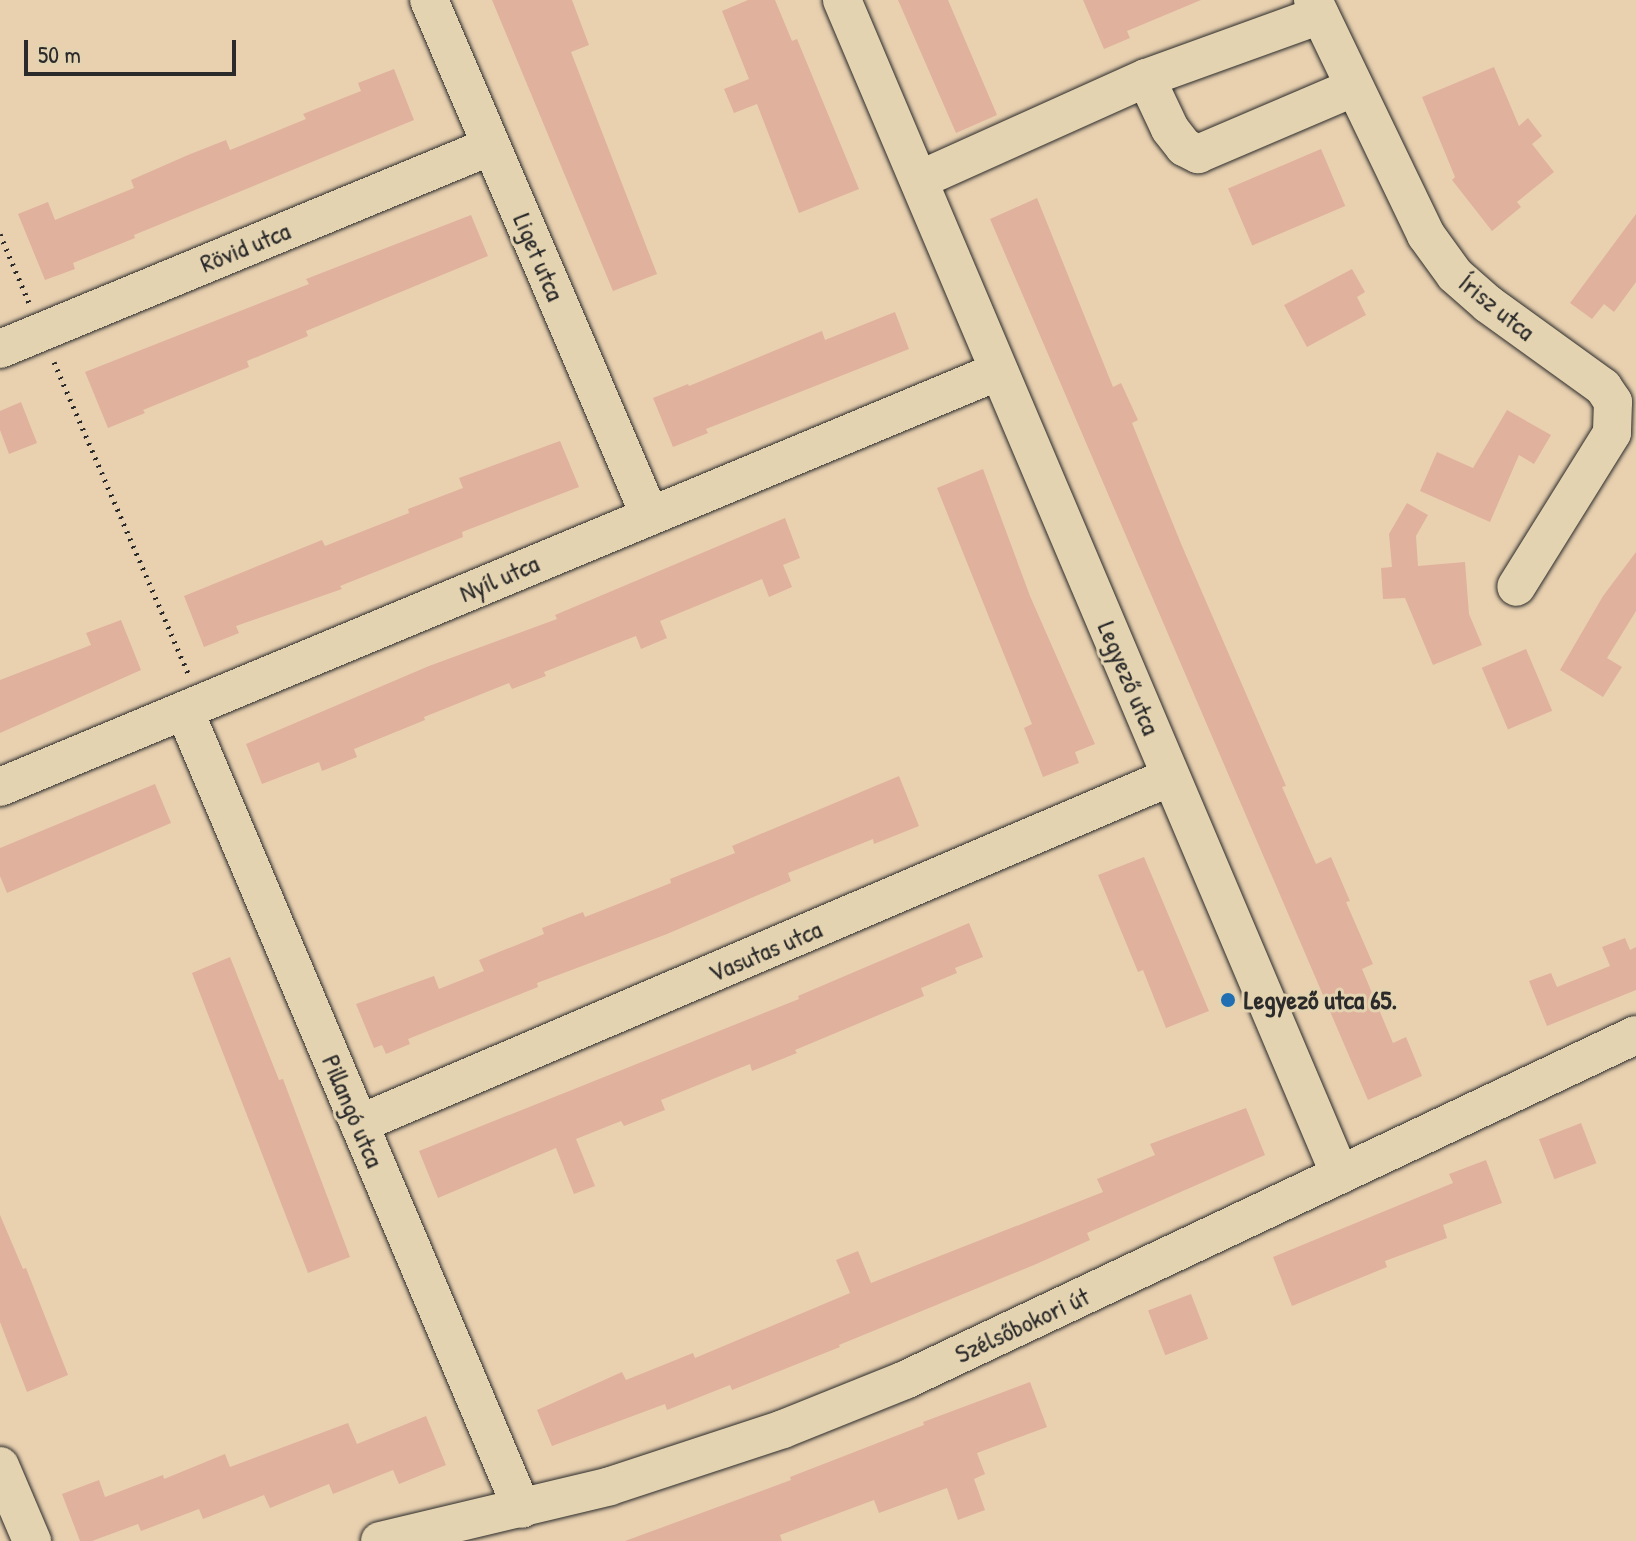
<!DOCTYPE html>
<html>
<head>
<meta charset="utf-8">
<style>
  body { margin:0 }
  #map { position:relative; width:1636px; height:1541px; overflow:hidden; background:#e9d1b0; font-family:"Patrick Hand",sans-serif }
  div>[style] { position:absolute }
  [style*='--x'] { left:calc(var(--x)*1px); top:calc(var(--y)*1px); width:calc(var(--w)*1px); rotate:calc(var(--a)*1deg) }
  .building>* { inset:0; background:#e0b19d; transform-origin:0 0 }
  .path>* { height:5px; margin-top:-2.5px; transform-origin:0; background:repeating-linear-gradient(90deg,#2b2b2b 0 2px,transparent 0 8px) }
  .roads { filter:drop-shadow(0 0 2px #2b2b2b) drop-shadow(0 0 2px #2b2b2b) }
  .minor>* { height:38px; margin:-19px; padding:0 19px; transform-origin:19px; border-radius:19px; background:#e4d3b0 }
  .dots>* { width:22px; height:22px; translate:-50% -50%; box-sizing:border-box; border:4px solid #e4d3b0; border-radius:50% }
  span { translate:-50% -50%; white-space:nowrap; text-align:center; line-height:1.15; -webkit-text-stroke:6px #e4d3b0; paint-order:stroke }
  .street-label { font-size:26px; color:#2b2b2b }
  .poi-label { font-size:26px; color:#2b2b2b; font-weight:700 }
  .left { translate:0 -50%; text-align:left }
  .scale { position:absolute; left:24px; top:40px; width:212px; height:36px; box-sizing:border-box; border:4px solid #2b2b2b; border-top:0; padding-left:10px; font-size:24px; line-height:28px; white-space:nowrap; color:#2b2b2b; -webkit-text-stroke:6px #e4d3b0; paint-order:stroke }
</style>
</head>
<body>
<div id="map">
  <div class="building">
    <i style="clip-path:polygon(492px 0,572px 0,589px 45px,571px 52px,657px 274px,613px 291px)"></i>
    <i style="clip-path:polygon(748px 0,775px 0,792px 41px,797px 39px,859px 189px,799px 213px,757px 104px,734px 113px,724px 89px,749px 79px,722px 11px)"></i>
    <i style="clip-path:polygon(898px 0,948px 0,997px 115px,956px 133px)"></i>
    <i style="clip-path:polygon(1083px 0,1201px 0,1127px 31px,1130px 38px,1104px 49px)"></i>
    <i style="clip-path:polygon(1494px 67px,1519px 126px,1528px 118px,1542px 136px,1532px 144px,1554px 172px,1517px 202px,1521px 207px,1492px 231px,1452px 180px,1455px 177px,1422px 97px)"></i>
    <i style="clip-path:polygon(394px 69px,414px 120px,134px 235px,135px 238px,73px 263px,75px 269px,45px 280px,18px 214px,48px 202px,55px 220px,134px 188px,131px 180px,188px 155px,226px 140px,230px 150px,306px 119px,303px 114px,361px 91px,358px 83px)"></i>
    <i style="left:1321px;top:149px;width:62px;height:101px;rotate:67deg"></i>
    <i style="clip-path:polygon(1037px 198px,1113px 387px,1121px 383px,1138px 420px,1132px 423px,1182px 546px,1286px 786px,1282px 787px,1316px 864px,1331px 857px,1350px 901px,1346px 902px,1373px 964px,1362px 969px,1393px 1043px,1406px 1037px,1422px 1076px,1368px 1100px,990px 219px)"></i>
    <i style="clip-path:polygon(1636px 214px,1636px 282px,1614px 312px,1604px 304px,1592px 319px,1570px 303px)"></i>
    <i style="clip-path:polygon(471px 215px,488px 256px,306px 331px,308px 336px,247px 361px,249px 367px,143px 410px,145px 413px,108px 428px,85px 372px,309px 284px,306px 279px)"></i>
    <i style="clip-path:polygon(1352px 269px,1365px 292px,1357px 297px,1366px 315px,1307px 347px,1284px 305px)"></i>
    <i style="clip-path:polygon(895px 312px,909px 349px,706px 429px,708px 433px,673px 447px,653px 398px,688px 384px,689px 386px,822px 331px,825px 340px)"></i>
    <i style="clip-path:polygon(21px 402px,37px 443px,9px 454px,0 430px,0 411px)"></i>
    <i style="clip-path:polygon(1507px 410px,1551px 435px,1534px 464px,1519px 455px,1490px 522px,1420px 491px,1437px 452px,1473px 468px)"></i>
    <i style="clip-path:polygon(560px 441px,579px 487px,462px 532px,463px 537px,340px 586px,342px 589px,236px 626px,239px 633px,204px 647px,184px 596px,322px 540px,325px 546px,409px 513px,408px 509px,463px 488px,459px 478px)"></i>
    <i style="clip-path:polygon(983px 469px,1030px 596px,1095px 744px,1075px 752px,1079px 763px,1043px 777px,1024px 728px,1032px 724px,937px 488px)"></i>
    <i style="clip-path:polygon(1407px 503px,1428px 515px,1416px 536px,1418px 566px,1465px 562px,1469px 614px,1482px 645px,1433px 665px,1405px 598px,1383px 599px,1381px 568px,1392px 567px,1389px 534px)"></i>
    <i style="clip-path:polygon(785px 518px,800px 558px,783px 565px,792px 587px,769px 597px,762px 579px,660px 621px,667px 638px,641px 649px,636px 636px,544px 672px,546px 676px,512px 689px,509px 683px,424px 717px,425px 720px,354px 749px,357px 757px,322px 771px,319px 762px,262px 784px,246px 744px,429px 666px,557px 619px,555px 615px)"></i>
    <i style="clip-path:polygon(1636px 552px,1636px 611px,1607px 658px,1622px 667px,1603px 697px,1560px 670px,1603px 596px)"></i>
    <i style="clip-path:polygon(121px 620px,141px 670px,0 733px,0 680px,91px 645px,86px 633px)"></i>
    <i style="left:1526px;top:649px;width:67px;height:48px;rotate:67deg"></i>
    <i style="clip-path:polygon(899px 776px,919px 826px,874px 844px,873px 839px,788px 873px,791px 881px,667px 934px,537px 983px,538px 987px,408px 1039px,410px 1044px,386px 1054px,382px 1045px,374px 1048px,356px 1004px,434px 976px,439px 989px,484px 971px,479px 960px,544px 934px,542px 928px,583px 912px,585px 917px,671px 883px,670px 879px,735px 853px,732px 846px)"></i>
    <i style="clip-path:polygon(155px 784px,171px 823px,7px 893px,0 876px,0 848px)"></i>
    <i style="clip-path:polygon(1144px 857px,1209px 1011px,1166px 1028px,1143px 970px,1138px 972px,1098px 875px)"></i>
    <i style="clip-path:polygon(969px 923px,983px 957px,955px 968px,957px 973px,921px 988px,924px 996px,795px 1050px,797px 1053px,752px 1071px,750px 1064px,661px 1100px,665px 1110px,624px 1126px,621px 1121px,576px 1139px,595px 1186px,574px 1194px,556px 1148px,438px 1198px,419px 1151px,799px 999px,798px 996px)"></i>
    <i style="clip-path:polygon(1625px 938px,1630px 950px,1636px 947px,1636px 990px,1547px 1026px,1529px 981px,1551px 973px,1557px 987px,1610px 966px,1602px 947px)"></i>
    <i style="clip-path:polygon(230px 957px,279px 1080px,283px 1079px,350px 1257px,308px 1273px,192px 973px)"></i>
    <i style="clip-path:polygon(1246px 1108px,1265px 1155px,1087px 1233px,1090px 1240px,1034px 1265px,839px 1345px,840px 1347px,732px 1390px,730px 1385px,667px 1410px,665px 1404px,552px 1446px,537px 1410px,622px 1372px,626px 1380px,693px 1353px,695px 1358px,850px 1293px,836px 1260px,858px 1251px,871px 1283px,1103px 1192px,1097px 1179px,1155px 1155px,1150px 1144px)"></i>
    <i style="left:1581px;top:1123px;width:43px;height:45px;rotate:69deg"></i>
    <i style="clip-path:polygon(1486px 1160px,1502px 1203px,1443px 1225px,1447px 1238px,1385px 1261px,1387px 1267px,1292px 1306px,1273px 1257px,1453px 1183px,1449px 1174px)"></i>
    <i style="clip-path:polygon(0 1215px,23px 1269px,26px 1268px,68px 1375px,27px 1392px,0 1322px)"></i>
    <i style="left:1191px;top:1294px;width:48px;height:46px;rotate:69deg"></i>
    <i style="clip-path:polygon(1030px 1382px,1047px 1427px,977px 1453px,985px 1474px,974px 1479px,985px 1510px,958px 1520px,947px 1488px,879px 1513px,874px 1500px,780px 1535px,782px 1541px,625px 1541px,791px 1480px,790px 1477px,924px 1425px,923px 1422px)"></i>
    <i style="clip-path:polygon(426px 1416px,446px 1465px,399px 1484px,393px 1470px,333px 1494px,329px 1484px,270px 1508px,264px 1495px,203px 1519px,199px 1509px,141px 1531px,138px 1524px,92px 1541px,80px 1541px,62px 1494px,99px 1480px,105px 1497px,163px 1475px,164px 1479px,225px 1454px,230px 1467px,348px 1423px,357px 1444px)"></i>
  </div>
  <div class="path">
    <i style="--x:0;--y:234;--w:77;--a:67.1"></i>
    <i style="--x:54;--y:362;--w:342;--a:66.7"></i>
  </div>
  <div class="roads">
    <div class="minor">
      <i style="--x:429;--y:0;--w:559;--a:66.83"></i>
      <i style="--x:842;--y:0;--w:1276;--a:67.03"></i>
      <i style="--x:1313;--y:0;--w:261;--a:64.3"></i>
      <i style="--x:1426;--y:235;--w:49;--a:54.1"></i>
      <i style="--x:1455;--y:275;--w:44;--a:41.3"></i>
      <i style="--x:1488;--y:304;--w:142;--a:35.8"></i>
      <i style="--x:1603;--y:387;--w:18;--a:56"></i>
      <i style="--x:1613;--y:402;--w:31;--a:92"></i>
      <i style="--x:1612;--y:433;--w:181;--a:121.9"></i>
      <i style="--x:1146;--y:78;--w:56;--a:64.8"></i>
      <i style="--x:1170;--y:129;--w:23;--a:52"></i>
      <i style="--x:1184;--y:147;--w:16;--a:27"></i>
      <i style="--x:1198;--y:154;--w:168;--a:-23.1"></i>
      <i style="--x:919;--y:180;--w:249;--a:-24.2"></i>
      <i style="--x:1146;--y:78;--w:185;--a:-19.9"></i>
      <i style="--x:0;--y:349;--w:531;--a:-22.46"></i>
      <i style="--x:185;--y:712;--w:865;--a:67.08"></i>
      <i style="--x:0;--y:787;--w:1082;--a:-22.61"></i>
      <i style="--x:359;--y:1124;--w:882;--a:-23.16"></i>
      <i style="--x:0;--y:1466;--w:82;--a:66.9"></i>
      <i style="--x:380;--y:1541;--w:236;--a:-13.4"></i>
      <i style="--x:610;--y:1486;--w:182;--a:-18.2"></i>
      <i style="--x:783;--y:1429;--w:131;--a:-21.9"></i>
      <i style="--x:905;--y:1380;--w:808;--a:-25.27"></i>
    </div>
  </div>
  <div class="dots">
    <i style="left:1228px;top:1000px;background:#1f6fb2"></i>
  </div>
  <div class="street-label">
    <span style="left:245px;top:247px;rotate:-22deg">Rövid utca</span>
    <span style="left:539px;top:257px;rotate:67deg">Liget utca</span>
    <span style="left:1497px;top:307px;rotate:39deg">Írisz utca</span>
    <span style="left:499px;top:578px;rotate:-23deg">Nyíl utca</span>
    <span style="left:1129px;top:678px;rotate:67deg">Legyező utca</span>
    <span style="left:765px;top:951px;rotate:-23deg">Vasutas utca</span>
    <span style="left:353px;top:1111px;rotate:67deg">Pillangó utca</span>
    <span style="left:1022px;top:1325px;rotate:-25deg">Szélsőbokori út</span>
  </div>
  <div class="poi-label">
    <span class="left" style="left:1244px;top:1000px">Legyező utca 65.</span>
  </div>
  <div class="scale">50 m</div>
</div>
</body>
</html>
